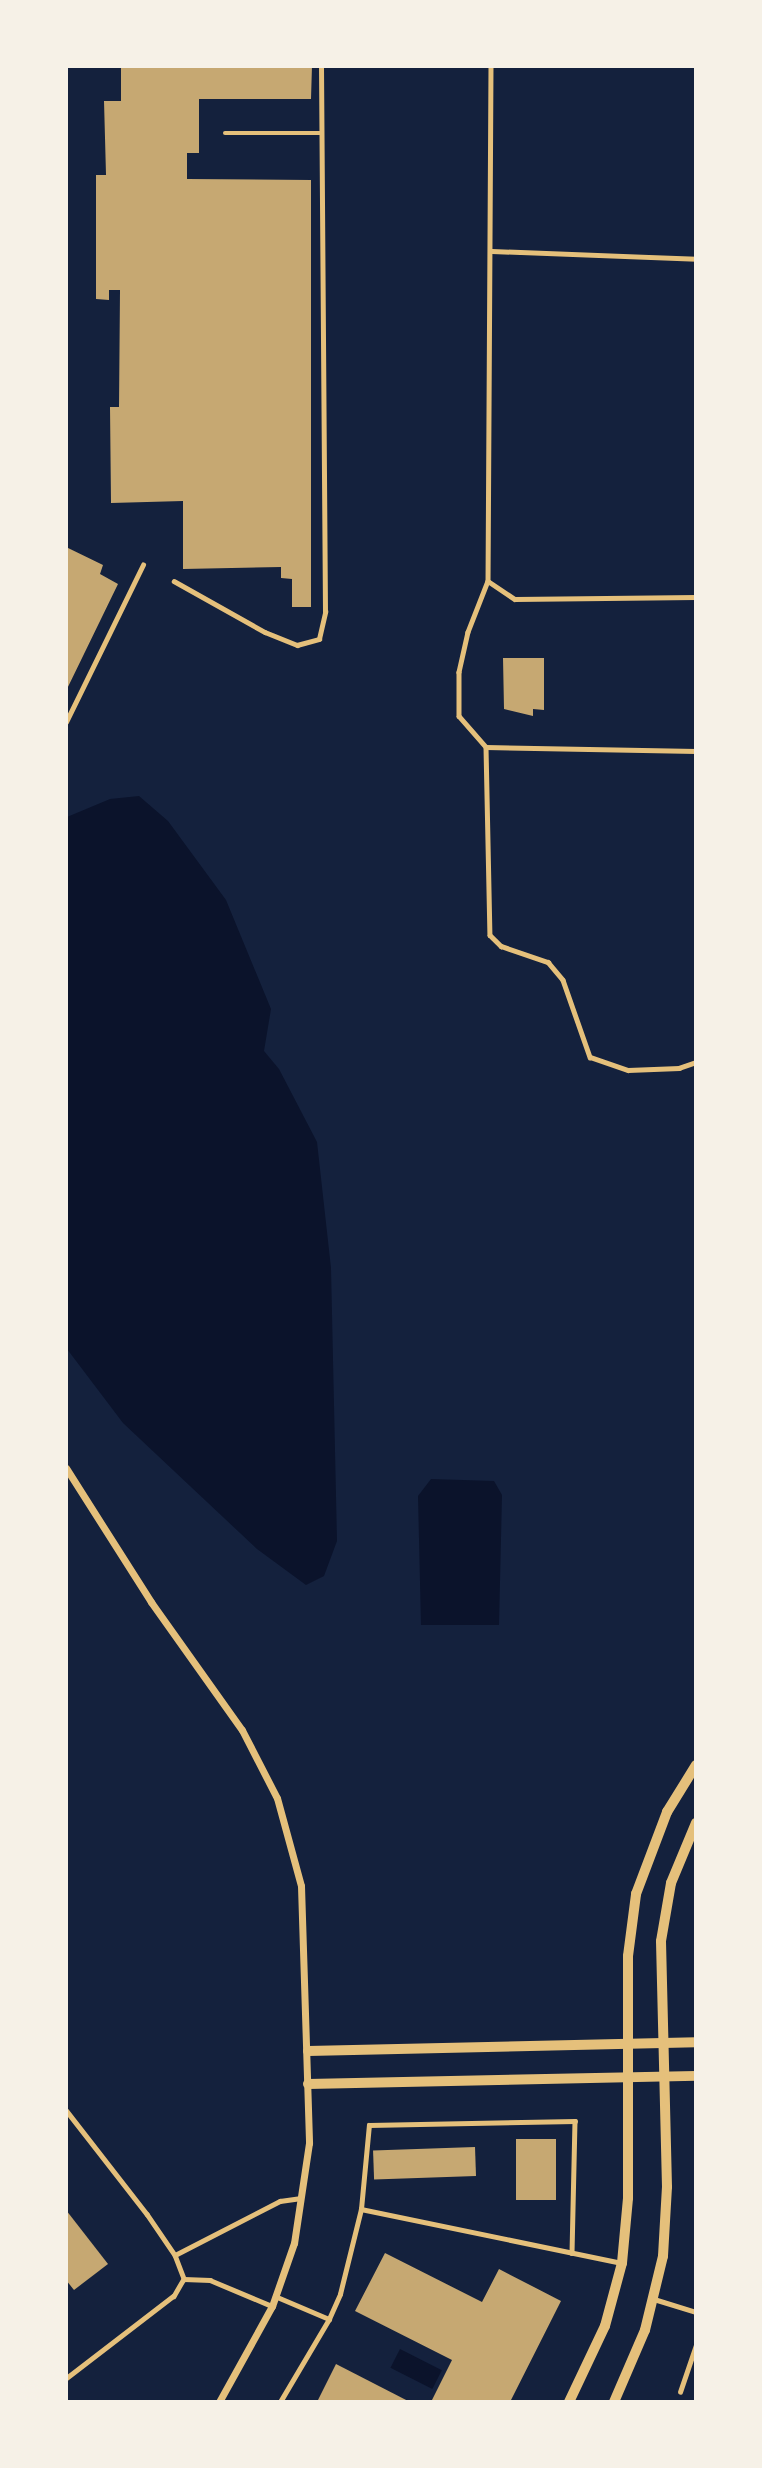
<!DOCTYPE html>
<html>
<head>
<meta charset="utf-8">
<style>
  body { margin:0 }
  #map { position:relative; width:762px; height:2468px; overflow:hidden; background:#14213d; font-family:"Archivo Narrow",sans-serif }
  div>[style] { position:absolute }
  [style*='--x'] { left:calc(var(--x)*1px); top:calc(var(--y)*1px); width:calc(var(--w)*1px); rotate:calc(var(--a)*1deg) }
  .water>* { inset:0; background:#0b132b; transform-origin:0 0 }
  .building>* { inset:0; background:#c6a872; transform-origin:0 0 }
  .service>* { height:4.5px; margin:-2.25px; padding:0 2.25px; transform-origin:2.25px; border-radius:2.25px; background:#e5c07b }
  .minor>* { height:7px; margin:-3.5px; padding:0 3.5px; transform-origin:3.5px; border-radius:3.5px; background:#e5c07b }
  .tertiary>* { height:10px; margin:-5px; padding:0 5px; transform-origin:5px; border-radius:5px; background:#e5c07b }
  span { translate:-50% -50%; white-space:nowrap; text-align:center; line-height:1.15; -webkit-text-stroke:6px #f6f1e7; paint-order:stroke }
  .frame { position:absolute; inset:0; border:68px solid #f6f1e7; pointer-events:none }
</style>
</head>
<body>
<div id="map">
  <div class="water">
    <i style="clip-path:polygon(139px 796px,168px 821px,226px 900px,271px 1009px,264px 1051px,279px 1069px,317px 1142px,331px 1268px,337px 1541px,324px 1576px,306px 1585px,257px 1549px,123px 1423px,67px 1349px,67px 817px,110px 799px)"></i>
    <i style="clip-path:polygon(431px 1479px,494px 1481px,502px 1495px,499px 1625px,421px 1625px,418px 1496px)"></i>
    <i style="left:400px;top:2349px;width:47px;height:21px;rotate:27deg"></i>
  </div>
  <div class="building">
    <i style="clip-path:polygon(121px 66px,312px 66px,311px 99px,199px 99px,199px 153px,187px 153px,187px 179px,311px 180px,311px 607px,292px 607px,292px 579px,281px 578px,281px 567px,183px 569px,183px 501px,111px 503px,110px 407px,119px 407px,120px 290px,109px 290px,109px 300px,96px 299px,96px 175px,106px 175px,104px 101px,121px 101px)"></i>
    <i style="clip-path:polygon(66px 547px,103px 565px,100px 574px,118px 584px,66px 691px)"></i>
    <i style="clip-path:polygon(503px 658px,544px 658px,544px 710px,533px 709px,533px 716px,504px 709px)"></i>
    <i style="left:516px;top:2139px;width:40px;height:61px"></i>
    <i style="left:475px;top:2147px;width:29px;height:102px;rotate:88deg"></i>
    <i style="clip-path:polygon(66px 2210px,108px 2264px,74px 2290px,66px 2280px)"></i>
    <i style="clip-path:polygon(385px 2253px,482px 2302px,499px 2269px,561px 2301px,510px 2402px,431px 2402px,452px 2360px,355px 2311px)"></i>
    <i style="clip-path:polygon(336px 2364px,410px 2402px,317px 2402px)"></i>
  </div>
  <div class="service">
    <i style="--x:491;--y:66;--w:515;--a:90.33"></i>
    <i style="--x:488;--y:581;--w:55;--a:111.4"></i>
    <i style="--x:468;--y:632;--w:41;--a:102.7"></i>
    <i style="--x:459;--y:672;--w:44;--a:90"></i>
    <i style="--x:459;--y:716;--w:41;--a:48.9"></i>
    <i style="--x:486;--y:747;--w:210;--a:1.1"></i>
    <i style="--x:225;--y:133;--w:97;--a:0"></i>
    <i style="--x:492;--y:251;--w:204;--a:2.2"></i>
    <i style="--x:174;--y:581;--w:104;--a:29.3"></i>
    <i style="--x:265;--y:632;--w:35;--a:22"></i>
    <i style="--x:297;--y:645;--w:23;--a:-15"></i>
    <i style="--x:319;--y:639;--w:28;--a:-77"></i>
    <i style="--x:325;--y:612;--w:546;--a:-90.42"></i>
    <i style="--x:488;--y:581;--w:32;--a:34"></i>
    <i style="--x:515;--y:599;--w:181;--a:-0.6"></i>
    <i style="--x:66;--y:722;--w:175;--a:-63.9"></i>
    <i style="--x:486;--y:747;--w:188;--a:88.8"></i>
    <i style="--x:490;--y:935;--w:16;--a:45"></i>
    <i style="--x:501;--y:946;--w:50;--a:18.8"></i>
    <i style="--x:548;--y:962;--w:23;--a:50"></i>
    <i style="--x:563;--y:980;--w:82;--a:70.7"></i>
    <i style="--x:590;--y:1057;--w:40;--a:18.9"></i>
    <i style="--x:628;--y:1070;--w:51;--a:-2.2"></i>
    <i style="--x:679;--y:1068;--w:18;--a:-19"></i>
    <i style="--x:66;--y:2110;--w:132;--a:52.1"></i>
    <i style="--x:147;--y:2214;--w:50;--a:55.7"></i>
    <i style="--x:175;--y:2255;--w:26;--a:69"></i>
    <i style="--x:184;--y:2279;--w:20;--a:120"></i>
    <i style="--x:174;--y:2296;--w:136;--a:142.5"></i>
    <i style="--x:361;--y:2209;--w:84;--a:-84.6"></i>
    <i style="--x:369;--y:2125;--w:206;--a:-1.1"></i>
    <i style="--x:575;--y:2121;--w:132;--a:91.3"></i>
    <i style="--x:175;--y:2255;--w:118;--a:-27.2"></i>
    <i style="--x:280;--y:2201;--w:21;--a:-8"></i>
    <i style="--x:184;--y:2279;--w:26;--a:2"></i>
    <i style="--x:210;--y:2280;--w:67;--a:22.8"></i>
    <i style="--x:275;--y:2296;--w:59;--a:23.1"></i>
    <i style="--x:329;--y:2319;--w:27;--a:-66"></i>
    <i style="--x:340;--y:2294;--w:88;--a:-76.1"></i>
    <i style="--x:361;--y:2209;--w:266;--a:11.7"></i>
    <i style="--x:654;--y:2299;--w:44;--a:17.2"></i>
    <i style="--x:680;--y:2392;--w:50;--a:-71.2"></i>
    <i style="--x:280;--y:2402;--w:96;--a:-59.4"></i>
  </div>
  <div class="minor">
    <i style="--x:66;--y:1468;--w:159;--a:57.6"></i>
    <i style="--x:151;--y:1602;--w:157;--a:54.6"></i>
    <i style="--x:242;--y:1730;--w:76;--a:62.8"></i>
    <i style="--x:277;--y:1798;--w:91;--a:74.7"></i>
    <i style="--x:301;--y:1886;--w:257;--a:88.2"></i>
    <i style="--x:309;--y:2143;--w:101;--a:98.5"></i>
    <i style="--x:294;--y:2243;--w:67;--a:109.2"></i>
    <i style="--x:272;--y:2306;--w:110;--a:118.9"></i>
  </div>
  <div class="tertiary">
    <i style="--x:308;--y:2051;--w:388;--a:-1.3"></i>
    <i style="--x:308;--y:2084;--w:388;--a:-1.2"></i>
    <i style="--x:569;--y:2402;--w:84;--a:-64.7"></i>
    <i style="--x:605;--y:2326;--w:65;--a:-74.9"></i>
    <i style="--x:622;--y:2263;--w:65;--a:-84.7"></i>
    <i style="--x:628;--y:2198;--w:242;--a:-90"></i>
    <i style="--x:628;--y:1956;--w:63;--a:-82.6"></i>
    <i style="--x:636;--y:1894;--w:88;--a:-69.3"></i>
    <i style="--x:667;--y:1812;--w:55;--a:-58.3"></i>
    <i style="--x:614;--y:2402;--w:78;--a:-66.7"></i>
    <i style="--x:645;--y:2330;--w:76;--a:-76.3"></i>
    <i style="--x:663;--y:2256;--w:69;--a:-86.7"></i>
    <i style="--x:667;--y:2187;--w:246;--a:-91.4"></i>
    <i style="--x:661;--y:1941;--w:59;--a:-80.2"></i>
    <i style="--x:671;--y:1883;--w:65;--a:-67.4"></i>
  </div>
  <div class="frame"></div>
</div>
</body>
</html>
